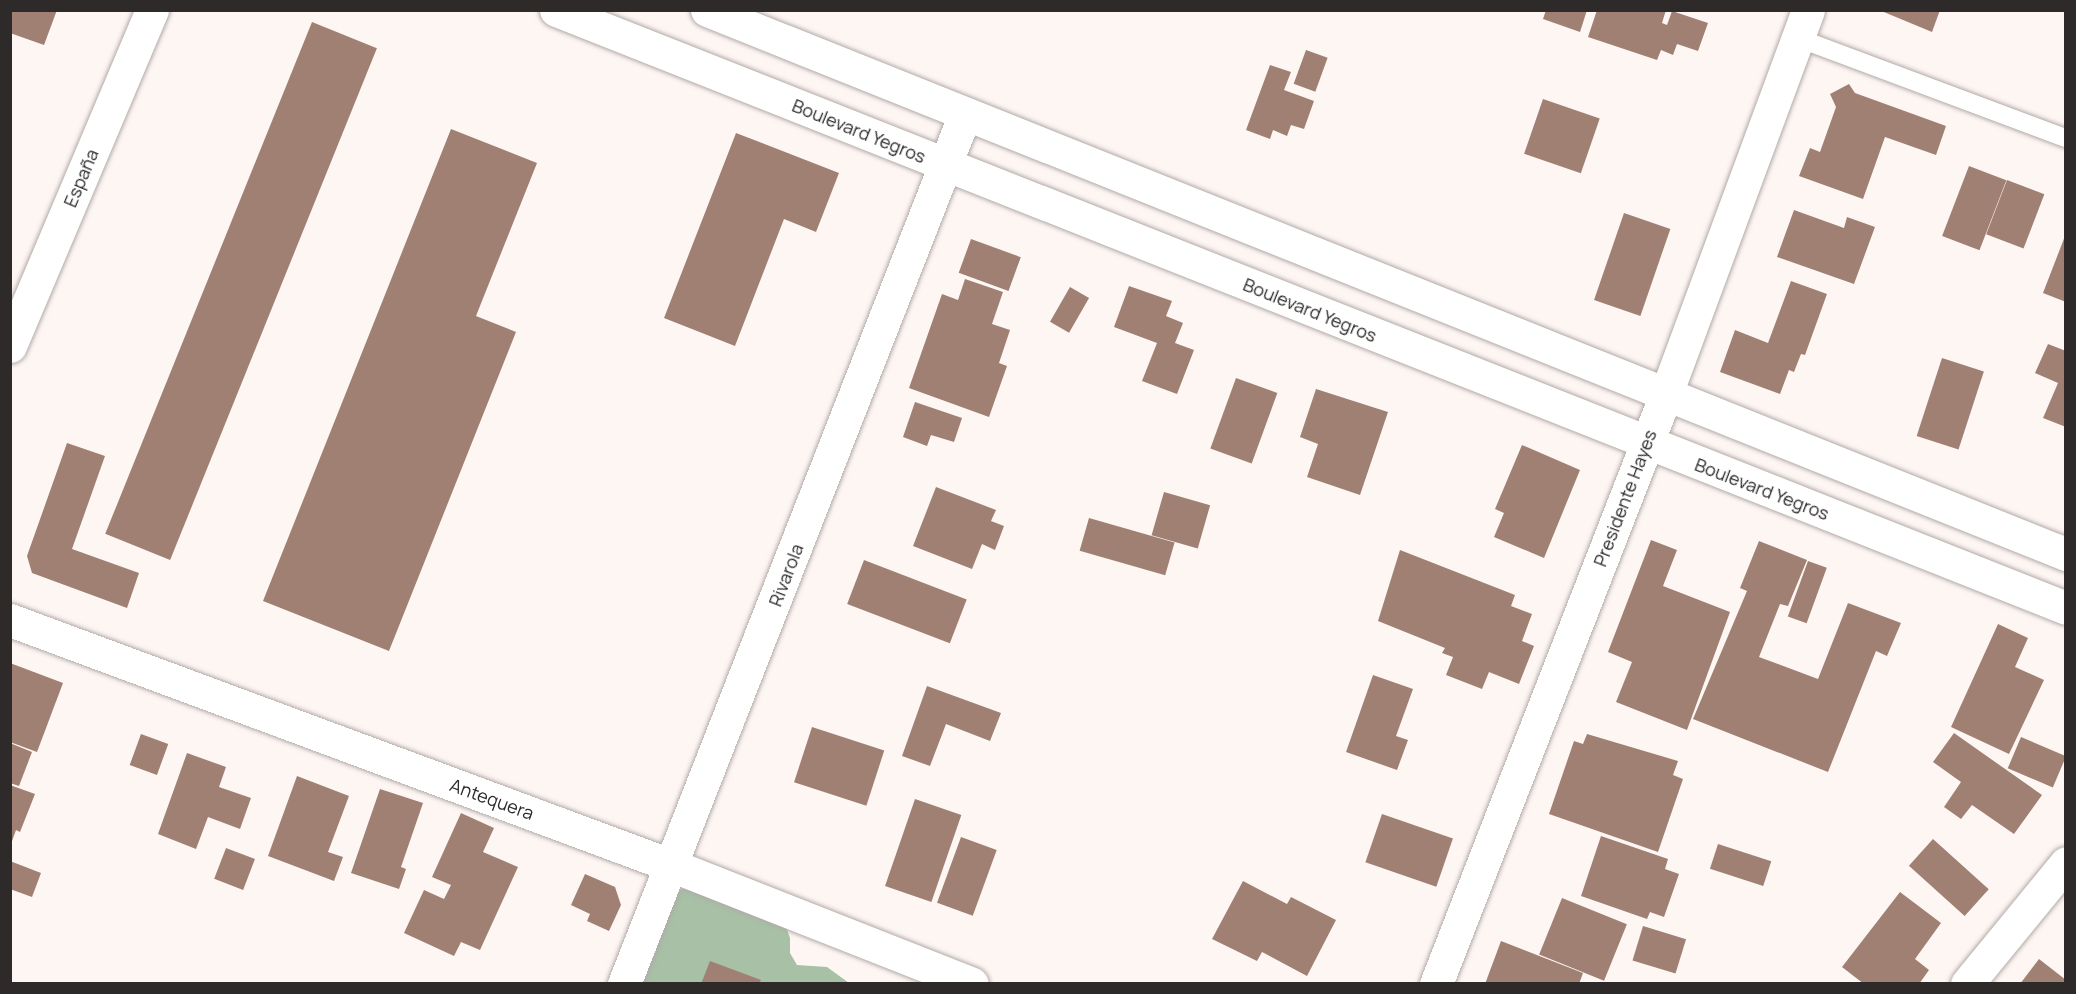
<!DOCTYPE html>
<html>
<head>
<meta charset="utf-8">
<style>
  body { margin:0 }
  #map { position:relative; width:2076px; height:994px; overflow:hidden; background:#fef6f3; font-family:Manrope,sans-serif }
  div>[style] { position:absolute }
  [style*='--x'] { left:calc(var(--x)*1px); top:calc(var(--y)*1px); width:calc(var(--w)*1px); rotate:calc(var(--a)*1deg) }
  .forest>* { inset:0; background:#a7c0a6 }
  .building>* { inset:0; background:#a08073; transform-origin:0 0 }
  .roads { filter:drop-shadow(0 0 2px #b1aaa7) drop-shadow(0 0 2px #b1aaa7) }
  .lane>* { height:18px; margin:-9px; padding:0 9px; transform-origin:9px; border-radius:9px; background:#fff }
  .street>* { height:33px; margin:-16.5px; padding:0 16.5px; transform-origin:16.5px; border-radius:16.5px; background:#fff }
  .secondary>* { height:33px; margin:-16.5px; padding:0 16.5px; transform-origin:16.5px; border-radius:16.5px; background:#fff }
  span { translate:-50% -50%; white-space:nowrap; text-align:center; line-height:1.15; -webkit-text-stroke:5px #fff; paint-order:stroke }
  .street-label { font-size:18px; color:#2d2a29 }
  .frame { position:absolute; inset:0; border:12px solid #2d2a29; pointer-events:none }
</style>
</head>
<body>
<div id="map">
  <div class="forest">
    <i style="clip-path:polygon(691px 885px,785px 924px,790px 938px,790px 953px,797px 965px,827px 967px,849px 983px,642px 984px,678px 891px)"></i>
  </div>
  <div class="building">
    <i style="clip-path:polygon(10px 10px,57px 10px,44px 45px,10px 33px)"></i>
    <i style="clip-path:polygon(1546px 10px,1587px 10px,1580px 32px,1543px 19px)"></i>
    <i style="clip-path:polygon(1597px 10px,1666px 10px,1662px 23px,1667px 25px,1672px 11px,1708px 23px,1698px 51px,1677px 44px,1673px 55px,1661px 50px,1657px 60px,1588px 37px)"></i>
    <i style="clip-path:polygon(1879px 10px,1940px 10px,1932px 32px)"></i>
    <i style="left:312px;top:22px;width:70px;height:552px;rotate:22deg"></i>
    <i style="left:1306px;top:50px;width:23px;height:36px;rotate:20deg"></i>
    <i style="clip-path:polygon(1270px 65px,1291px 72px,1284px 90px,1314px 101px,1304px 129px,1291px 125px,1287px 136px,1273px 130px,1270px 139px,1246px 130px)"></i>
    <i style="clip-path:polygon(1849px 84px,1855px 93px,1946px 126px,1936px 155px,1885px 137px,1863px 199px,1799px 176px,1810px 148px,1820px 152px,1836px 107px,1830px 94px)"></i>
    <i style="left:1543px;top:99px;width:60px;height:58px;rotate:19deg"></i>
    <i style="clip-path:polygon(451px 129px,537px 163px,476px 316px,516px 332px,389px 651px,263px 601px)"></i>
    <i style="clip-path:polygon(736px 133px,839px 173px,816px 232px,784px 219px,735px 346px,664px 318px)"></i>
    <i style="left:1969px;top:166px;width:40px;height:75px;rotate:21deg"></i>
    <i style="left:2007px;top:180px;width:40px;height:58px;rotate:21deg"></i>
    <i style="clip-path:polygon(1794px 210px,1844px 228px,1847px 217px,1875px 227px,1854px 284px,1777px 257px)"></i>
    <i style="left:1624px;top:213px;width:49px;height:92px;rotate:19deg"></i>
    <i style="clip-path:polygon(2065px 236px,2066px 236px,2066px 302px,2043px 293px)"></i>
    <i style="left:971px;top:239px;width:53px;height:36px;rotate:20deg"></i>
    <i style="clip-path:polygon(965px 279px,1003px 292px,992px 324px,1010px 330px,999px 363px,1007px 366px,989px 417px,909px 388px,942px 294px,958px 300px)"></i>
    <i style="clip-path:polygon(1791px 281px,1827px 294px,1805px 355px,1801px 354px,1794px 372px,1789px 370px,1780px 394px,1720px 372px,1735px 330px,1768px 343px)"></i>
    <i style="clip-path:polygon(1129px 286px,1172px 301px,1166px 316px,1183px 323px,1175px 343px,1194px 350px,1177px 394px,1142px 381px,1157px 343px,1114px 327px)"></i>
    <i style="left:1070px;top:287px;width:22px;height:40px;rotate:30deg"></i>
    <i style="clip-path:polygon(2048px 344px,2066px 351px,2066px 427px,2043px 418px,2058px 383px,2035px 373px)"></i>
    <i style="left:1942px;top:358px;width:44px;height:82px;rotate:18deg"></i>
    <i style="left:1236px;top:378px;width:44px;height:75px;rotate:20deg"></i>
    <i style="clip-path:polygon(1316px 389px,1388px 412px,1360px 495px,1307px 477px,1318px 444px,1300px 437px)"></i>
    <i style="clip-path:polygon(915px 402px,962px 418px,954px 442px,931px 435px,927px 446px,903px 437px)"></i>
    <i style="clip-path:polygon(67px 443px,105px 456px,72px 549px,139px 573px,127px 608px,32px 573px,27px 556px)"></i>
    <i style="clip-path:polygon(1522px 445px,1580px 470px,1544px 558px,1494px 537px,1504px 513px,1495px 509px)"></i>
    <i style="clip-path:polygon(936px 487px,996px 510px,991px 521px,1004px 526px,995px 550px,982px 544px,972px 569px,913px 546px)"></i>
    <i style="left:1164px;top:492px;width:48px;height:45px;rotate:16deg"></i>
    <i style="left:1089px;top:518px;width:89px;height:34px;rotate:16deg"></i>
    <i style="clip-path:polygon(1651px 540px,1677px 550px,1663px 586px,1730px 612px,1687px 730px,1616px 702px,1632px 662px,1608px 652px)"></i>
    <i style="clip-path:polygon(1759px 541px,1807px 560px,1788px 606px,1780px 604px,1759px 657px,1818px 679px,1848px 603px,1901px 623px,1887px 656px,1876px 651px,1828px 772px,1693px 719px,1747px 591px,1740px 588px)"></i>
    <i style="clip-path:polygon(1400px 550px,1515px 595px,1511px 606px,1532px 614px,1522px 641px,1534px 646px,1519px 684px,1489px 672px,1482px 689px,1446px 675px,1453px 657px,1442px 653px,1445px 648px,1378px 621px)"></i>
    <i style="left:864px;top:560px;width:110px;height:47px;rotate:21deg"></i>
    <i style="left:1808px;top:561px;width:20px;height:59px;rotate:20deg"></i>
    <i style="clip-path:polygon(1998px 624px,2028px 638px,2015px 667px,2044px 680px,2009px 754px,1951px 727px)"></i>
    <i style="clip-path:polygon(10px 663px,63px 683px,37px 752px,10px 742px)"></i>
    <i style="clip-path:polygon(1373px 675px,1413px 689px,1396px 736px,1408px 740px,1397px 770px,1346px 752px)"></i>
    <i style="clip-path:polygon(927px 686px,1001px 713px,990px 741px,946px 724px,930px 766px,902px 756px)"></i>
    <i style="left:812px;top:727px;width:76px;height:58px;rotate:18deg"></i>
    <i style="clip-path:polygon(1954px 733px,2042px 795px,2014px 834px,1972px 805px,1961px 819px,1944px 807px,1961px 782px,1933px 762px)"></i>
    <i style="left:141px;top:734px;width:29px;height:33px;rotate:20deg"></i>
    <i style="clip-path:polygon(1587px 734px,1678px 761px,1673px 775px,1683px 779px,1658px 852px,1549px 814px,1574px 741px,1583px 744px)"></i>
    <i style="left:2021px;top:737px;width:49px;height:34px;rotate:23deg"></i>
    <i style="clip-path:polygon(10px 743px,32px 752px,19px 786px,10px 783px)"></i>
    <i style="clip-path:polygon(187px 753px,226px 767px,219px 787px,251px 798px,240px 829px,208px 817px,196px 849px,158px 834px)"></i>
    <i style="clip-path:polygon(297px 776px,349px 796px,328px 852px,343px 857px,334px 881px,268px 856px)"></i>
    <i style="clip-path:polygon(10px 785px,35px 794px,20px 832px,16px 830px,11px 844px)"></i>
    <i style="clip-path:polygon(380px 789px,423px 803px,401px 867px,406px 869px,399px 889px,351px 873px)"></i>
    <i style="left:915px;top:799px;width:49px;height:92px;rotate:19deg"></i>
    <i style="clip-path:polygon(461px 813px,494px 828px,483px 852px,518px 867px,480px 950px,461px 942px,454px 956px,404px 933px,424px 890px,444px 899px,451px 885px,432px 877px)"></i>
    <i style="left:1382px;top:814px;width:75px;height:51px;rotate:19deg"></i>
    <i style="clip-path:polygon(1601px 836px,1668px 859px,1665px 869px,1679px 874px,1664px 917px,1650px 912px,1647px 919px,1581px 896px)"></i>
    <i style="left:961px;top:837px;width:38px;height:70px;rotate:20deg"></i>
    <i style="left:1933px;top:839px;width:75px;height:36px;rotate:42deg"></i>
    <i style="left:1718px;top:844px;width:56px;height:26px;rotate:18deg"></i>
    <i style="left:226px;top:848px;width:31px;height:33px;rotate:21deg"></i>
    <i style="clip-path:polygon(10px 861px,41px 873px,32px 897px,10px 889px)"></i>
    <i style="clip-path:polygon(585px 874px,615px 887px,621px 905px,609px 931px,587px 921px,590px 914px,571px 905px)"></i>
    <i style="clip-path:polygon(1243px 881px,1287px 904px,1291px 897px,1336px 920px,1307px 976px,1262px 952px,1257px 961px,1212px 939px)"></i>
    <i style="clip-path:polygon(1900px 892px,1941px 923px,1915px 959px,1929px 970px,1919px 984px,1864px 984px,1842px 967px)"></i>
    <i style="left:1562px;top:898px;width:70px;height:61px;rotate:22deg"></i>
    <i style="left:1643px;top:926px;width:45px;height:36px;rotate:17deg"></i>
    <i style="clip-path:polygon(1501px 941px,1583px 973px,1579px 984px,1485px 984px)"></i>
    <i style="clip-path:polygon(2039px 959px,2066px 980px,2066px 984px,2020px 984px)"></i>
    <i style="clip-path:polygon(710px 961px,761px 980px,759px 984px,701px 984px)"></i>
  </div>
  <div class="roads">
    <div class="lane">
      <i style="--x:1798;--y:38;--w:286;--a:20.5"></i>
    </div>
    <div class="street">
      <i style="--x:10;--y:346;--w:365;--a:-67.1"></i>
      <i style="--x:10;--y:620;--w:707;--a:20.36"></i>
      <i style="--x:673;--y:866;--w:321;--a:21.5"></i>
      <i style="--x:1436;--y:984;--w:633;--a:-68.7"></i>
      <i style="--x:1666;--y:394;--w:409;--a:-69.7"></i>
      <i style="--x:1967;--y:984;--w:156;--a:-50.7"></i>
    </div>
    <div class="secondary">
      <i style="--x:556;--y:10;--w:1624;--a:21.6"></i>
      <i style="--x:707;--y:10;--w:1464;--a:21.82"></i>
      <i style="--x:624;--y:984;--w:934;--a:-68.6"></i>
    </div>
  </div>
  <div class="street-label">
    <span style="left:859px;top:131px;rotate:22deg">Boulevard Yegros</span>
    <span style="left:81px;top:178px;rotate:-67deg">España</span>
    <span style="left:1310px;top:310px;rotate:22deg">Boulevard Yegros</span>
    <span style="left:1762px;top:489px;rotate:21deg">Boulevard Yegros</span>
    <span style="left:1625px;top:498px;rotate:-69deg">Presidente Hayes</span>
    <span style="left:786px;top:575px;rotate:-69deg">Rivarola</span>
    <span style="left:492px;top:799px;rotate:20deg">Antequera</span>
  </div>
  <div class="frame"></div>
</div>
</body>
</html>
